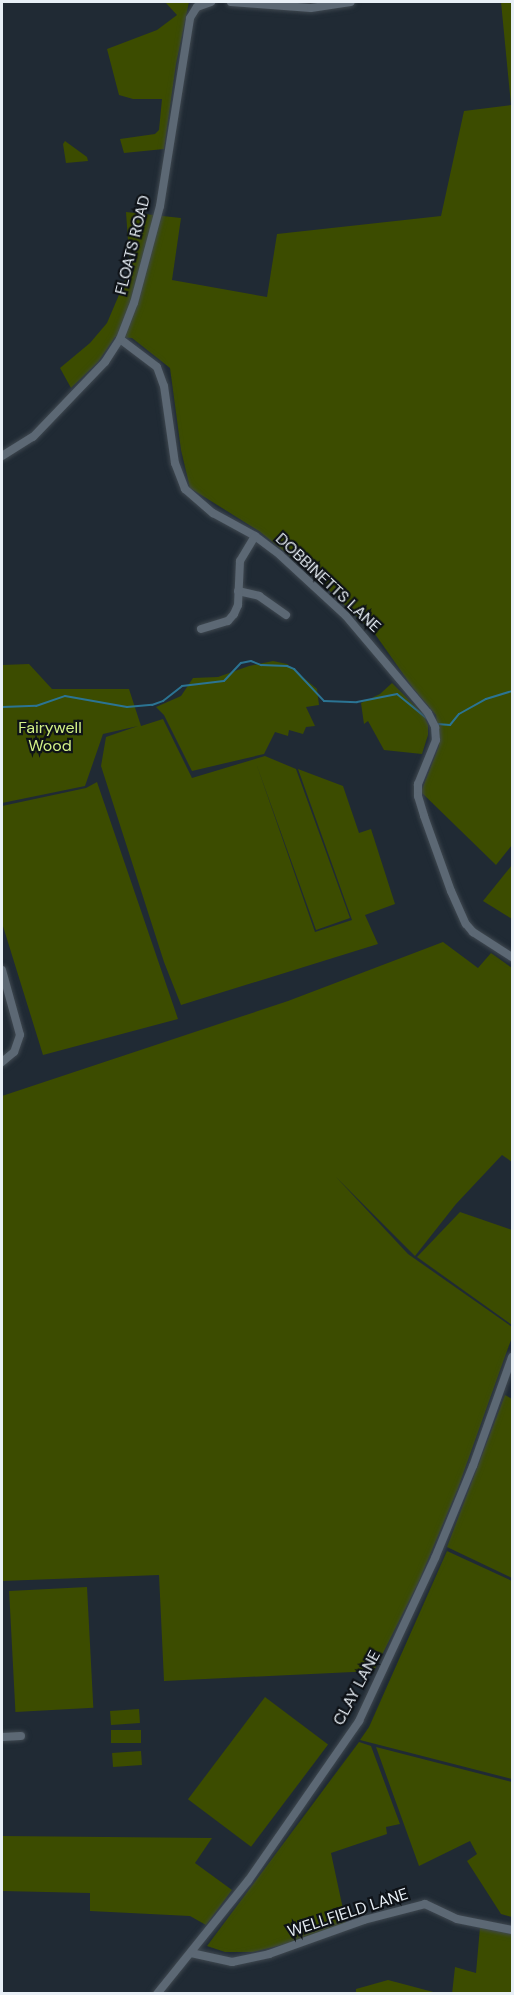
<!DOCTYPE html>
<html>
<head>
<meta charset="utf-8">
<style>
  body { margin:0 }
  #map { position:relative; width:514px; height:1995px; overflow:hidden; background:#202a34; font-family:"DM Sans",sans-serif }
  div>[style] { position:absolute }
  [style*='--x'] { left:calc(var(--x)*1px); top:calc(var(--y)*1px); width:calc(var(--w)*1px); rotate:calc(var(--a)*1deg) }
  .green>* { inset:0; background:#3c4c00; transform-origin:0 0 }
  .stream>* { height:2px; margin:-1px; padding:0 1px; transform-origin:1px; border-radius:1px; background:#2b7493 }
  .roads { filter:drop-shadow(0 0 2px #3f4850) drop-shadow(0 0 2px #3f4850) }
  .minor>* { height:8px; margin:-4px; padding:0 4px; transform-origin:4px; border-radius:4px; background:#5c6874 }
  span { translate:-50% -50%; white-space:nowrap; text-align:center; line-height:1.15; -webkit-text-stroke:4.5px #0e1217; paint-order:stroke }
  .street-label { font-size:16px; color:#e8eff6 }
  .park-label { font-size:16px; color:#d3f187 }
  .frame { position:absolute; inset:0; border:3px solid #e8eff6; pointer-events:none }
</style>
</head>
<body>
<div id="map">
  <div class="green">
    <i style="clip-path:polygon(165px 2px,189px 2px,176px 64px,164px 149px,124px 153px,120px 139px,155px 134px,159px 130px,162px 99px,133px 99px,119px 95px,107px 49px,157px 30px,177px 15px)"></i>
    <i style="clip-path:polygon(501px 2px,512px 2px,512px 845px,496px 865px,421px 792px,439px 746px,436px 715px,413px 688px,375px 634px,311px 573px,259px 531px,190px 488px,181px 450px,170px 368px,132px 338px,115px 337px,98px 362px,71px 388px,60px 368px,90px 343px,107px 323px,130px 269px,126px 212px,181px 218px,172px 280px,267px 297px,277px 234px,441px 216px,464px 111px,511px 105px)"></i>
    <i style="clip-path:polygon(65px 141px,87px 157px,88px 161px,66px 163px,63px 144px)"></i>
    <i style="clip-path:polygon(273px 661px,287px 664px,317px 689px,319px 705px,306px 707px,315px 726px,306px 727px,303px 734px,289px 730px,288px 736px,275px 732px,264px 754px,192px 771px,164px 715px,156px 707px,181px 696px,193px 678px,218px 677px,249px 666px)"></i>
    <i style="clip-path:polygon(29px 664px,52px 689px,129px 689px,141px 726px,163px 719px,192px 778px,265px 756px,296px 769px,350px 918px,316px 930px,256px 763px,315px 932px,352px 920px,298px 769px,343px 786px,359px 833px,371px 829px,395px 904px,365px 915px,378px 944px,181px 1005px,164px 962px,101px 766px,106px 737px,138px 726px,103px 734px,85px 786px,2px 803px,2px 665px)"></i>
    <i style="clip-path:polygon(392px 683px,423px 714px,428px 725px,428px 735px,422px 754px,384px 750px,368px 721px,364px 724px,361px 703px,380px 694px)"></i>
    <i style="clip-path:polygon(97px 782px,178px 1019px,43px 1055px,2px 923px,2px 806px,86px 788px)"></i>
    <i style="clip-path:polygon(512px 865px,512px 919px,483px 901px)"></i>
    <i style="clip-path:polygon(443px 942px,478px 968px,491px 953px,512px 968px,512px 1162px,502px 1155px,456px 1204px,415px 1256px,336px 1177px,408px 1254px,512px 1327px,512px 1337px,458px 1488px,419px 1581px,374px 1671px,164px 1681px,159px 1575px,2px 1581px,2px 1096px,288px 1001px)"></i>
    <i style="clip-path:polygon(460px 1212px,512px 1230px,512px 1325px,417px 1257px)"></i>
    <i style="clip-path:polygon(505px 1395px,512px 1399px,512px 1578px,447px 1547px)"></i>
    <i style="clip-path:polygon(447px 1551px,512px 1581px,512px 1779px,360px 1740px,369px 1727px)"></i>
    <i style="left:87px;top:1587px;width:121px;height:78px;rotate:87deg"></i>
    <i style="left:265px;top:1697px;width:79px;height:128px;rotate:37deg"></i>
    <i style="left:139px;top:1709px;width:14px;height:29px;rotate:86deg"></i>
    <i style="left:141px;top:1730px;width:13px;height:30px;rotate:90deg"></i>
    <i style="clip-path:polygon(359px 1742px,371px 1746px,400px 1824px,386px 1827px,387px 1834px,331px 1853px,346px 1923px,290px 1943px,253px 1952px,225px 1952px,207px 1946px)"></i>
    <i style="clip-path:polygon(376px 1747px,512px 1782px,512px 1917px,501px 1914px,467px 1861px,477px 1854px,470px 1841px,419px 1866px)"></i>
    <i style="left:141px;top:1751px;width:14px;height:29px;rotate:86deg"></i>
    <i style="clip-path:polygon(2px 1836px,212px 1838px,195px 1863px,232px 1890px,206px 1925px,190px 1916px,90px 1911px,90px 1893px,2px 1891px)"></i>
    <i style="clip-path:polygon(480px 1927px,512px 1933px,512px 1993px,452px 1994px,455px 1967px,476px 1973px)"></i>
    <i style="clip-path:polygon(388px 1980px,437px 1993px,356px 1993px,356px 1989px)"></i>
  </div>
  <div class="stream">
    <i style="--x:2;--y:707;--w:34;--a:-2"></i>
    <i style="--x:36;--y:706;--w:31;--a:-19"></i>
    <i style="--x:65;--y:696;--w:63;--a:10.1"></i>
    <i style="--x:127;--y:707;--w:25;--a:-5"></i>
    <i style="--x:152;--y:705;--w:12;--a:-20"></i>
    <i style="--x:163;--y:701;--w:24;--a:-38"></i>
    <i style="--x:182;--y:686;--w:42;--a:-6.8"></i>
    <i style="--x:224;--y:681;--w:25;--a:-47"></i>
    <i style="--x:241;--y:663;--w:10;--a:-11"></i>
    <i style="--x:251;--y:661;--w:11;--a:22"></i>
    <i style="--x:261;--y:665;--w:26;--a:2"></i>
    <i style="--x:287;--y:666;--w:8;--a:23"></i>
    <i style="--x:294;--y:669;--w:44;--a:46.8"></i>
    <i style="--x:324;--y:701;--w:33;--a:2"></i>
    <i style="--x:357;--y:702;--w:41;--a:-11.3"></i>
    <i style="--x:397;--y:694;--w:41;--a:39.1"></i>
    <i style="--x:437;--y:724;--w:13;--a:4"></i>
    <i style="--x:450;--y:725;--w:14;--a:-51"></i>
    <i style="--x:459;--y:714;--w:31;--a:-29"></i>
    <i style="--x:486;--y:699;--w:27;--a:-17"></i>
  </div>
  <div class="roads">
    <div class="minor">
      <i style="--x:231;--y:2;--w:80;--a:4.3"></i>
      <i style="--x:311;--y:8;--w:40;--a:-8.5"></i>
      <i style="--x:120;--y:339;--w:46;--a:37.1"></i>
      <i style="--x:157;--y:367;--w:20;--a:70"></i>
      <i style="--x:164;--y:386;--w:78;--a:81.9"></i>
      <i style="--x:175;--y:463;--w:28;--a:69"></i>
      <i style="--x:185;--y:489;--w:37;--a:41"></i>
      <i style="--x:213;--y:513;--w:48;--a:28.7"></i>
      <i style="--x:255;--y:536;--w:31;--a:37"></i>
      <i style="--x:280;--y:555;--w:90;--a:42.7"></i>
      <i style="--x:346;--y:616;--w:127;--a:49.8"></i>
      <i style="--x:428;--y:713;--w:16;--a:63"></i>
      <i style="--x:435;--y:727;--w:13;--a:86"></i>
      <i style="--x:436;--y:740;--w:48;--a:112.2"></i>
      <i style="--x:418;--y:784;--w:12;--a:90"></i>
      <i style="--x:418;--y:796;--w:21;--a:73"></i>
      <i style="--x:424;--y:816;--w:80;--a:70.2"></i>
      <i style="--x:451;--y:891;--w:36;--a:66"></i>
      <i style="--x:466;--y:924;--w:11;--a:49"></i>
      <i style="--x:473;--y:932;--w:46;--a:32.7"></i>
      <i style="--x:2;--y:456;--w:36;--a:-32"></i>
      <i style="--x:33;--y:437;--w:104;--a:-46.2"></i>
      <i style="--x:105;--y:362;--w:27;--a:-57"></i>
      <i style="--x:120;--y:339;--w:39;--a:-69"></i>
      <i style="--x:134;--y:303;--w:100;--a:-75"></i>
      <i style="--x:160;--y:206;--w:190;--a:-80.9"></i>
      <i style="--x:190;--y:18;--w:13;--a:-58"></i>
      <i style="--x:197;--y:7;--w:15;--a:-20"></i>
      <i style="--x:238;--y:591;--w:22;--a:13"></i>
      <i style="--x:259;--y:596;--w:33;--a:35"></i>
      <i style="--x:201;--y:629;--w:28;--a:-17"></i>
      <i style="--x:228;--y:621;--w:9;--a:-49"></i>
      <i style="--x:234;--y:614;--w:10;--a:-66"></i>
      <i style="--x:238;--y:605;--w:44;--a:-87.4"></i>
      <i style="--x:240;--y:561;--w:29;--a:-59"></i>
      <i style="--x:2;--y:970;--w:67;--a:74.5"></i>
      <i style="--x:20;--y:1035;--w:18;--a:109"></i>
      <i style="--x:14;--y:1052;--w:16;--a:140"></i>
      <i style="--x:2;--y:1737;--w:19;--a:-3"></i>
      <i style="--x:191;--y:1953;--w:42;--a:12.4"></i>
      <i style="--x:232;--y:1962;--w:38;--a:-12"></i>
      <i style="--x:269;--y:1954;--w:101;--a:-19.7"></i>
      <i style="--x:364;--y:1920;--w:63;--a:-14.7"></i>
      <i style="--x:425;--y:1904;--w:35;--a:25"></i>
      <i style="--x:457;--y:1919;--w:56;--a:11.3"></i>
      <i style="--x:157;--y:1994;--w:145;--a:-51.2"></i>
      <i style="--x:248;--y:1881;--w:195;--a:-55.2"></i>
      <i style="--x:359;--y:1721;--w:180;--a:-65"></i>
      <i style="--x:435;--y:1558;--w:100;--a:-67.6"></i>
      <i style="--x:473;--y:1466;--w:116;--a:-70.3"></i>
    </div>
  </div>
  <div class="street-label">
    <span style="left:133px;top:245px;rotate:-76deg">FLOATS ROAD</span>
    <span style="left:328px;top:583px;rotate:43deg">DOBBINETTS LANE</span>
    <span style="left:357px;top:1688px;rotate:-62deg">CLAY LANE</span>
    <span style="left:348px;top:1913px;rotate:-18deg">WELLFIELD LANE</span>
  </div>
  <div class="park-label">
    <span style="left:50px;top:737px">Fairywell<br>Wood</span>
  </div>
  <div class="frame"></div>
</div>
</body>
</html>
